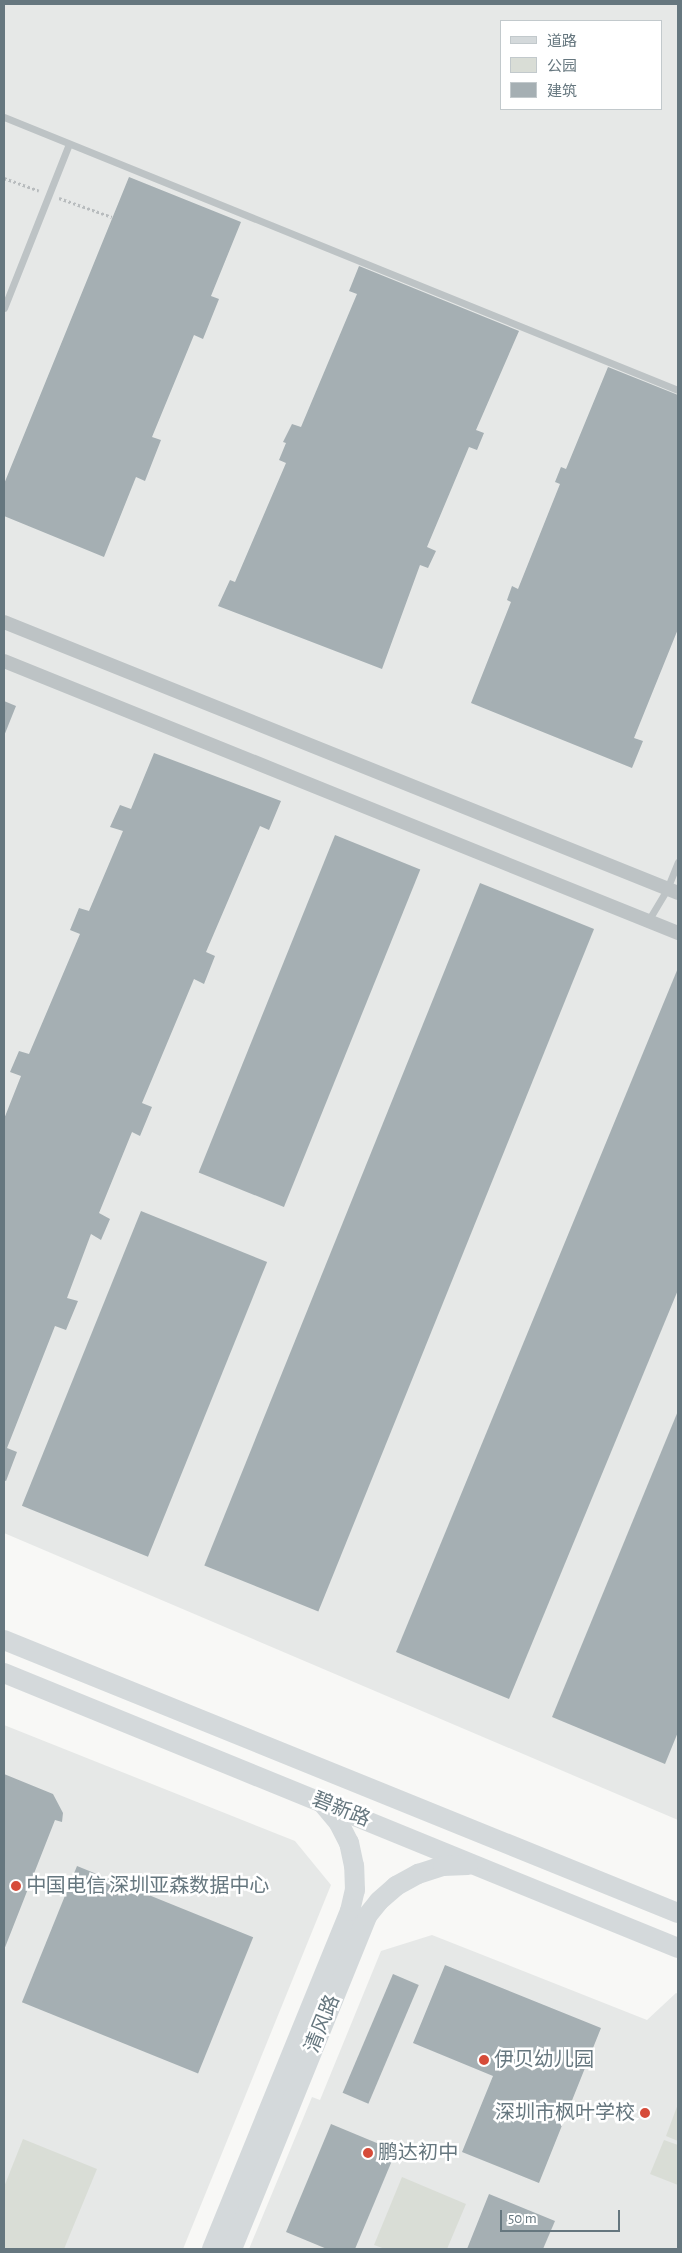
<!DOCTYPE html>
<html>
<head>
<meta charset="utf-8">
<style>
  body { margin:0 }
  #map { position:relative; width:682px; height:2253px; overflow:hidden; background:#f8f8f6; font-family:"Alegreya Sans","Noto Sans SC",sans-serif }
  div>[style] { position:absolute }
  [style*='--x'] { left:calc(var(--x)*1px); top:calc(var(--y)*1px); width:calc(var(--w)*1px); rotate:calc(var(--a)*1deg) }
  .built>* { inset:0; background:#e6e8e7 }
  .green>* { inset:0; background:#d9ddd6 }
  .building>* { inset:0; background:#a5afb3; transform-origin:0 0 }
  .path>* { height:3px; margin-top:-1.5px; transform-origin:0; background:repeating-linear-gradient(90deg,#b8bcbe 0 2.5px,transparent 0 5px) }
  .lane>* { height:7px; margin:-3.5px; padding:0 3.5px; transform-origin:3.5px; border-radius:3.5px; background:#bdc3c5 }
  .street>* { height:14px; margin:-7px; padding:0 7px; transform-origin:7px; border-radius:7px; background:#bdc3c5 }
  .secondary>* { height:20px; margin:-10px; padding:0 10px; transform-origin:10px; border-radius:10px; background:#d4d9db }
  .dots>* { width:14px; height:14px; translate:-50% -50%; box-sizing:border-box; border:2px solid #fff; border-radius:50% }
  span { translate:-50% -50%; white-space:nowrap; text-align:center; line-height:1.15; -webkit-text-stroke:5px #fff; paint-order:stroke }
  .street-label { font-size:20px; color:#66777f }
  .poi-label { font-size:20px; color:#66777f }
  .left { translate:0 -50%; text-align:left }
  .right { translate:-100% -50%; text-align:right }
  .frame { position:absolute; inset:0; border:5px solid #66777f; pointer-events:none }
  .legend { position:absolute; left:500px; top:20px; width:162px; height:90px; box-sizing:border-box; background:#fff; border:1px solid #c2c9cc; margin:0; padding:6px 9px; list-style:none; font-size:15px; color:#66777f }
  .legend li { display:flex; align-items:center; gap:10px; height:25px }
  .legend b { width:25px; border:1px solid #c2c9cc }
  .scale { position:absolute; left:500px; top:2210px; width:120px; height:22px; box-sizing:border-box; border:2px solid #66777f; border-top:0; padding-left:6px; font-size:15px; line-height:18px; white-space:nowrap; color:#66777f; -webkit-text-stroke:4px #fff; paint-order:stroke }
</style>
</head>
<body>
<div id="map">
  <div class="built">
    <i style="clip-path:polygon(evenodd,4px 4px,678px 4px,678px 1820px,4px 1533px,4px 4px,501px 21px,661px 21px,661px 109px,501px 109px,501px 21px)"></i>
    <i style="clip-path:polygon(4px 1725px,295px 1841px,331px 1885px,183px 2249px,4px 2249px)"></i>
    <i style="clip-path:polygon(432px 1935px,647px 2020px,676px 1993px,678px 1994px,678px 2249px,249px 2249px,312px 2097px,320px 2100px,381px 1951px)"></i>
  </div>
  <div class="green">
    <i style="clip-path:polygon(678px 2104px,678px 2141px,666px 2136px)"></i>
    <i style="clip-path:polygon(23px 2139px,97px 2169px,64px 2249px,4px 2249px,4px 2187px)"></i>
    <i style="clip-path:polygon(664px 2140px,678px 2145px,678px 2185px,650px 2174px)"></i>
    <i style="clip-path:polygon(402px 2177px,466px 2204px,447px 2249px,385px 2249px,374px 2245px)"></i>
  </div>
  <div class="building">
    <i style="clip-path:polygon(129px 177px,241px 222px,211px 296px,219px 299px,203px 339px,194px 335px,152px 437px,161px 440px,145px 481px,136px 477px,104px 557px,4px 516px,4px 484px)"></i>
    <i style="clip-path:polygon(359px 266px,519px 331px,476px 430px,484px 433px,477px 450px,469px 447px,427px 547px,436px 551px,428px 568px,420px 565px,382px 669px,218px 606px,230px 580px,235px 582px,286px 463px,279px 460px,286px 443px,283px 442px,292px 424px,301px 427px,357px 294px,349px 291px)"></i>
    <i style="clip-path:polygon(608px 367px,678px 395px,678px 629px,634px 738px,643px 741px,632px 768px,471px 703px,511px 602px,507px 600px,512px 586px,518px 589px,560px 484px,555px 482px,561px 467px,566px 469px)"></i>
    <i style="clip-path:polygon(4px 701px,16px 706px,4px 736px)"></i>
    <i style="clip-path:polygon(154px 753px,281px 801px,269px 830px,260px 826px,206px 952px,215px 956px,204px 984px,194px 979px,142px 1103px,152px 1107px,140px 1136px,132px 1132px,99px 1213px,110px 1219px,101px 1240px,91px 1234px,67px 1298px,78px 1301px,66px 1330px,55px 1326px,7px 1448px,17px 1452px,6px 1481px,4px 1480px,4px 1119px,21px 1076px,10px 1072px,19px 1051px,29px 1054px,80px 934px,70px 930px,79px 908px,89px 911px,123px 831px,110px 827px,120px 805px,131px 809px)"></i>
    <i style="left:335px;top:835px;width:92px;height:364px;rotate:22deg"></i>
    <i style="left:480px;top:883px;width:123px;height:736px;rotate:22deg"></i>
    <i style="clip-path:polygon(678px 968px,678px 1290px,509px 1699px,396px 1652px)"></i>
    <i style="left:141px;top:1211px;width:136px;height:318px;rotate:22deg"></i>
    <i style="clip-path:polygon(678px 1411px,678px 1732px,665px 1764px,552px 1717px)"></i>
    <i style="clip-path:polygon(4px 1774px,53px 1794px,63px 1813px,62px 1822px,55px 1820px,4px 1950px)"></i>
    <i style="left:77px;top:1866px;width:190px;height:147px;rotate:22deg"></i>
    <i style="clip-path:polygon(445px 1965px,601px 2028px,539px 2183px,462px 2152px,493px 2076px,413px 2043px)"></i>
    <i style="left:393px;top:1974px;width:28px;height:129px;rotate:23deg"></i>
    <i style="clip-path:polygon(331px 2124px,396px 2151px,355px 2249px,327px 2249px,286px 2232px)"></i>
    <i style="clip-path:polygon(489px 2194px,555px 2221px,543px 2249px,467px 2249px)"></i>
  </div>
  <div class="path">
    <i style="--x:4;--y:178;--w:37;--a:20"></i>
    <i style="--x:59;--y:198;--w:56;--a:19.7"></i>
  </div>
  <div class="lane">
    <i style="--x:4;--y:117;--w:727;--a:22.05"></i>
    <i style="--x:4;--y:308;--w:176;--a:-68.4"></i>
    <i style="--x:648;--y:921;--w:37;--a:-59"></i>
    <i style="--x:667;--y:889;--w:29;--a:-68"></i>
  </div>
  <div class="street">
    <i style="--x:4;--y:622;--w:726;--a:21.9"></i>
    <i style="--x:4;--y:661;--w:727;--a:21.98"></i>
  </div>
  <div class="secondary">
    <i style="--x:4;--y:1640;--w:727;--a:22.05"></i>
    <i style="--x:4;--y:1673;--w:728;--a:22.2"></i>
    <i style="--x:212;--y:2249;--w:365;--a:-67.8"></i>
    <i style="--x:350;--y:1911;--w:22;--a:-77"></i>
    <i style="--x:355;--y:1890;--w:24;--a:-92"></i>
    <i style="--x:354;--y:1866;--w:24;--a:-102"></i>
    <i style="--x:349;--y:1843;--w:22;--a:-117"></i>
    <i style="--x:339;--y:1823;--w:25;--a:-130"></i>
    <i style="--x:232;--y:2249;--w:359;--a:-67.9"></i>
    <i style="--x:367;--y:1916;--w:19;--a:-51"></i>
    <i style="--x:379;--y:1901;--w:23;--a:-41"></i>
    <i style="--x:396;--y:1886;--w:25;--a:-29"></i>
    <i style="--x:418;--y:1874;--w:26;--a:-18"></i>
    <i style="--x:443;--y:1866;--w:25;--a:-2"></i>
  </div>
  <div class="dots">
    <i style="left:16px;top:1886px;background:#d64b39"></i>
    <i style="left:484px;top:2060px;background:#d64b39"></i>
    <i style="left:645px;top:2113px;background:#d64b39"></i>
    <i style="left:368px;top:2153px;background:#d64b39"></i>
  </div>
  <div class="street-label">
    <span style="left:341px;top:1810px;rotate:22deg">碧新路</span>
    <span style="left:323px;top:2024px;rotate:-68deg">清风路</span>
  </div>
  <div class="poi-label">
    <span class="left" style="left:26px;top:1886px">中国电信 深圳亚森数据中心</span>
    <span class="left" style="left:494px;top:2060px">伊贝幼儿园</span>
    <span class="right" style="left:635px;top:2113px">深圳市枫叶学校</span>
    <span class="left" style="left:378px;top:2153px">鹏达初中</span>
  </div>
  <div class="frame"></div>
  <ul class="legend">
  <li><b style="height:6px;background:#d4d9db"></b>道路</li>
  <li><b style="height:14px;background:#d9ddd6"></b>公园</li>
  <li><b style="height:14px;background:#a5afb3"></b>建筑</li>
  </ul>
  <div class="scale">50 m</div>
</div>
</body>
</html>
